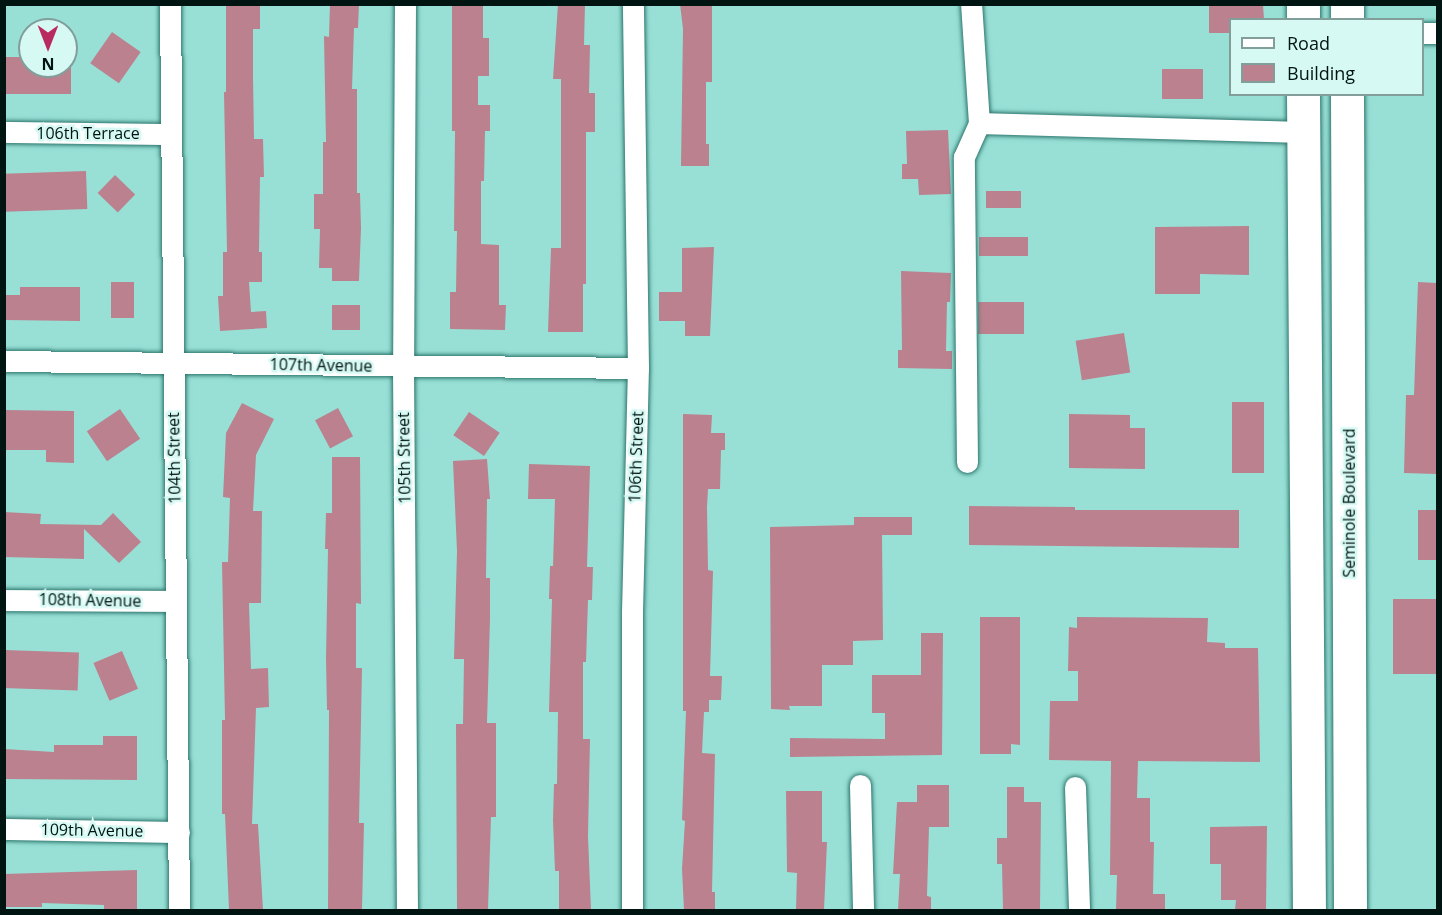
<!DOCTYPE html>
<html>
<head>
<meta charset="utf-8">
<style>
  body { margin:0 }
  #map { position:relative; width:1442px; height:915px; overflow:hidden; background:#98e0d6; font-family:"Open Sans",sans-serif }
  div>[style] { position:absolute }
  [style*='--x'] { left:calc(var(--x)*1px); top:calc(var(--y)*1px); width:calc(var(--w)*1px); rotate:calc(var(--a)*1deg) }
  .building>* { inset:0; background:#bb818e; transform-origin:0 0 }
  .roads { filter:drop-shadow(0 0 2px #2d766d) drop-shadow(0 0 2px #2d766d) }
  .street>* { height:21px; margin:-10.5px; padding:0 10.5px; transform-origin:10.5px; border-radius:10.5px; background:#fff }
  .primary>* { height:33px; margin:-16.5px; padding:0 16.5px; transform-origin:16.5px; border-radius:16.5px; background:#fff }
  span { translate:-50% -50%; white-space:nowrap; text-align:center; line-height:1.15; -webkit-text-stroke:5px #d7f9f4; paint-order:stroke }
  .street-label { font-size:16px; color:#001512 }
  .frame { position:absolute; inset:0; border:6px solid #001512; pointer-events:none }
  .legend { position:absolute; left:1229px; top:18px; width:195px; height:78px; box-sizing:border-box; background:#d7f9f4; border:2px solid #819e9a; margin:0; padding:8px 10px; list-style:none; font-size:18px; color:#001512 }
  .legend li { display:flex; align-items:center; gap:12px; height:30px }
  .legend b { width:30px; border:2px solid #819e9a }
  .north { position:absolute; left:18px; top:18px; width:60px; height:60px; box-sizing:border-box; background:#d7f9f4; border:2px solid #819e9a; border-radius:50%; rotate:180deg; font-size:16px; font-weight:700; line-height:24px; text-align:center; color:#001512 }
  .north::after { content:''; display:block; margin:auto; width:21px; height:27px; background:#b92b5e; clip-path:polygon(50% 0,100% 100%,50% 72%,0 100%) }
</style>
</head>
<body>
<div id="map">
  <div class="building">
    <i style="clip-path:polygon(226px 4px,260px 4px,260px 29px,253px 29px,253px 76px,254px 139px,263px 139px,264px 177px,260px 177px,259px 252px,262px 252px,262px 282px,249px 282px,251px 312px,266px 311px,267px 328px,220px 331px,218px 296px,223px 296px,223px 252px,227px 252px,224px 92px,226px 92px)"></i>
    <i style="clip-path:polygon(330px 4px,359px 4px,358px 28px,354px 28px,352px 89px,357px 89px,357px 193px,360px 193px,361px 228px,359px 281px,332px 281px,332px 268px,319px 268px,320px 229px,314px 229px,314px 194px,323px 194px,323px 142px,326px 142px,324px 36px,329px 37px)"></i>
    <i style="clip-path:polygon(452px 4px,483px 4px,483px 38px,489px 38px,489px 76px,478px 76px,478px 105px,490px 105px,490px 131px,485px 131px,484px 181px,481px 181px,481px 244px,499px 245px,499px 305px,506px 305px,505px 330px,450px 329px,450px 292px,456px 292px,457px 231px,454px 231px,455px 131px,452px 131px)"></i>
    <i style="clip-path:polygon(558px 4px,585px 4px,584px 45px,590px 45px,589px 93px,595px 93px,595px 132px,586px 132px,586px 284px,583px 284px,583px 332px,548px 332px,551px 248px,561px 248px,561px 79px,553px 79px)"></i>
    <i style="clip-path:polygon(680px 4px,712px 4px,712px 82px,706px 82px,706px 144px,709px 144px,709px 166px,681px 166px,683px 29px)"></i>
    <i style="clip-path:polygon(1209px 4px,1263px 4px,1264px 20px,1230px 20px,1230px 33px,1209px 33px)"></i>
    <i style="left:112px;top:32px;width:35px;height:38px;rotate:35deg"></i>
    <i style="clip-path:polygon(4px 57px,30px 57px,30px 66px,71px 66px,71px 94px,4px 94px)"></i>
    <i style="left:1162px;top:69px;width:41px;height:30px"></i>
    <i style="clip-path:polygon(948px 130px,951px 194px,919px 195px,918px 179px,902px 179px,902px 164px,907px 164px,906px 131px)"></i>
    <i style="left:86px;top:171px;width:38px;height:82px;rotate:88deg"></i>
    <i style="left:115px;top:175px;width:28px;height:25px;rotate:44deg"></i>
    <i style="left:1021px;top:191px;width:17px;height:35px;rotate:90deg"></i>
    <i style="clip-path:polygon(1249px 226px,1249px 275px,1200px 274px,1200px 294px,1155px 294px,1155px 227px)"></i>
    <i style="left:979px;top:237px;width:49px;height:19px"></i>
    <i style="clip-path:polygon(714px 247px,710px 336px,685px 336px,685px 321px,659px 321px,659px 292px,682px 292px,682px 248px)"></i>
    <i style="clip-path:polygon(901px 271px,951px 273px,950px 302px,947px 302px,946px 351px,952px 351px,952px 369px,898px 368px,898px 350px,902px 350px)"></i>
    <i style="left:111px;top:282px;width:23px;height:36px"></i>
    <i style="clip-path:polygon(1418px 282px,1437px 283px,1437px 474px,1404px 473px,1406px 395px,1414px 395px)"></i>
    <i style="clip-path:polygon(20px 287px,80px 287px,80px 321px,4px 320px,4px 295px,20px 295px)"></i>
    <i style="left:1024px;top:302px;width:32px;height:46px;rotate:90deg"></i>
    <i style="left:360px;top:305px;width:25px;height:28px;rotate:90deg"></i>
    <i style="left:1124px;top:333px;width:40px;height:49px;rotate:81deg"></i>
    <i style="left:1232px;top:402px;width:32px;height:71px"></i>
    <i style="clip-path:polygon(242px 403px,274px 419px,256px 455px,253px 511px,262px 511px,261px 603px,249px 603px,251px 669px,268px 668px,269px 707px,256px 708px,252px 824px,258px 824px,263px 910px,229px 910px,225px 814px,222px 814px,222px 720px,225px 720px,222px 562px,228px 562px,230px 498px,223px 497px,226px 433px)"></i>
    <i style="left:338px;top:408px;width:32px;height:26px;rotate:62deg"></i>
    <i style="left:120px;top:409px;width:36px;height:40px;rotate:56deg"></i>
    <i style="clip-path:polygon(4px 410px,74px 411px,74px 463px,46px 462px,46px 450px,4px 450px)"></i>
    <i style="left:469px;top:412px;width:37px;height:28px;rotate:34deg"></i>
    <i style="clip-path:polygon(683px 414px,712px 415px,711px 433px,725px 433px,725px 450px,721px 450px,720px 489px,708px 489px,707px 507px,708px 570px,713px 571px,710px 676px,722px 676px,721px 700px,709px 700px,709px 712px,704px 712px,702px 753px,715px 754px,712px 892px,715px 892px,715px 910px,684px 910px,682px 869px,685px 821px,682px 820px,686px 711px,683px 711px)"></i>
    <i style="clip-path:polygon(1069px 414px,1130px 415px,1130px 428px,1145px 428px,1145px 469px,1069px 468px)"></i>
    <i style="clip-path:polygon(332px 457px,360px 457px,361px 604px,356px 603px,356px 668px,362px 668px,359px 823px,364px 823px,362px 910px,328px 910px,329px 710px,327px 710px,326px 658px,328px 549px,325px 549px,326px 513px,332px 513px)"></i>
    <i style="clip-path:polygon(487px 459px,490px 499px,487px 499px,486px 578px,490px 578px,490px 619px,487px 723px,496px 723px,496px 817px,491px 817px,488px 910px,457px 910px,456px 724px,463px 724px,464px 659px,454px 659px,457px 551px,453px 461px)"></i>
    <i style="clip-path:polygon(529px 464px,590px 466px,587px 567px,593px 567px,592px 600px,588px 600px,586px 662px,583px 662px,583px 739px,590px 739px,588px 836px,591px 910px,559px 910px,559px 871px,555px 871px,553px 820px,554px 784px,557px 784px,558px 712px,549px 712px,552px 599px,549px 599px,550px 566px,553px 566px,555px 499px,528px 499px)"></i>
    <i style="clip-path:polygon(969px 506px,1075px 507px,1075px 510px,1239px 510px,1239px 548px,969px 545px)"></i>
    <i style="left:1418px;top:510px;width:19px;height:50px"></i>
    <i style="clip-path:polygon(4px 512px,41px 514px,40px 524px,101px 525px,113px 513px,141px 542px,119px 563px,84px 529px,84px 559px,4px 557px)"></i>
    <i style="clip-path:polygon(854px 517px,912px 517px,912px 535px,882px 535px,883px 640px,853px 641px,853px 665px,822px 665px,822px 706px,789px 706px,790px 710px,771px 709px,770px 527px,854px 525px)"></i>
    <i style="left:1393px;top:599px;width:44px;height:75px"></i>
    <i style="clip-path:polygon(980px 617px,1020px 617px,1020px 745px,1011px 744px,1011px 754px,980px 754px)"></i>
    <i style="clip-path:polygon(1077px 617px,1208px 618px,1207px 642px,1225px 643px,1225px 648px,1258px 648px,1260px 762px,1138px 761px,1137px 798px,1150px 798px,1150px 842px,1154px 842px,1153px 894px,1165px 894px,1165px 910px,1116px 910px,1117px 875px,1110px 875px,1111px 761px,1049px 760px,1050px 701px,1078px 701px,1078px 671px,1068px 671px,1069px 627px,1077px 628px)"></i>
    <i style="clip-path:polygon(921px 633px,943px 633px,942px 755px,790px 757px,790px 738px,885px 739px,885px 713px,872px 713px,872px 675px,921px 675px)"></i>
    <i style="left:4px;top:650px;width:75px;height:38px;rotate:2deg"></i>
    <i style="left:122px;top:651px;width:41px;height:31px;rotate:67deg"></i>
    <i style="clip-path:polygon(103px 736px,137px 736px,137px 780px,4px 779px,4px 749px,54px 752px,54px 745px,103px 745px)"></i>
    <i style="clip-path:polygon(917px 785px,949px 785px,949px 827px,929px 827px,927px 896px,931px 897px,931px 910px,898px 910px,900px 874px,893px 874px,897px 802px,917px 802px)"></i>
    <i style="clip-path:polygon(1007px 787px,1024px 787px,1024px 802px,1041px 802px,1040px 910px,1003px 910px,1002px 864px,997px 864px,997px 838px,1007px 838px)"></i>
    <i style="clip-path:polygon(786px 791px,822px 791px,822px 842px,827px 842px,824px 910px,796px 910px,797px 873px,787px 872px)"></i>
    <i style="clip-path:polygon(1267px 826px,1266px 910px,1235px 910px,1236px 900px,1221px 900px,1221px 864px,1210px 864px,1210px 827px)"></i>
    <i style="clip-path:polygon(137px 870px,137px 910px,104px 910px,104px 905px,42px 903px,42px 907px,4px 907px,4px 874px)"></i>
  </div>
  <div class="roads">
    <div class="street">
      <i style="--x:170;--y:4;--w:906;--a:89.43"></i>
      <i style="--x:405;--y:4;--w:363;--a:90.3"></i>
      <i style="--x:403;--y:367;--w:543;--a:89.58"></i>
      <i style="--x:1422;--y:33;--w:16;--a:0"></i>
      <i style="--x:979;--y:123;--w:323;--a:1.6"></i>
      <i style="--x:4;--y:132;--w:167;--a:0.7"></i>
      <i style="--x:4;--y:361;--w:634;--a:0.63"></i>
      <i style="--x:967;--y:462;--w:305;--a:-90.6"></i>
      <i style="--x:964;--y:157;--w:37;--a:-66"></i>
      <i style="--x:979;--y:123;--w:119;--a:-93.8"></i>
      <i style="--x:4;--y:600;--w:171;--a:0.3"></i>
      <i style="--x:860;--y:785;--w:125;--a:88.6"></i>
      <i style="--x:1075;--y:787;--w:123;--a:88.1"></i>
      <i style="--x:4;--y:829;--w:175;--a:1"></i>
      <i style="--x:632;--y:910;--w:298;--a:-90"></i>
      <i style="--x:632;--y:612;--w:244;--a:-88.6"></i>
      <i style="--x:638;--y:368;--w:364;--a:-90.8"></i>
    </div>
    <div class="primary">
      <i style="--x:1303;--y:4;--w:16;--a:90"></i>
      <i style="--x:1347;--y:4;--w:16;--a:90"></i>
      <i style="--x:1303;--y:94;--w:816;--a:89.58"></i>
      <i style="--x:1347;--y:94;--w:816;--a:89.79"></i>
    </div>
  </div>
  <div class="street-label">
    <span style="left:88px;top:133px">106th Terrace</span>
    <span style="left:321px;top:365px;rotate:1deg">107th Avenue</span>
    <span style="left:636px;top:457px;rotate:-88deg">106th Street</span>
    <span style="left:174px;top:458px;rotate:-91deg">104th Street</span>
    <span style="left:404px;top:458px;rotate:-91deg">105th Street</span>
    <span style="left:1349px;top:503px;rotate:-90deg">Seminole Boulevard</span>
    <span style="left:90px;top:600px;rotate:1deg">108th Avenue</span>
    <span style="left:92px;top:830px;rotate:1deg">109th Avenue</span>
  </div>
  <div class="frame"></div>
  <ul class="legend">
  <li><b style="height:8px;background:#fff"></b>Road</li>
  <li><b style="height:16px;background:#bb818e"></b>Building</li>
  </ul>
  <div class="north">N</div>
</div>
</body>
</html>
